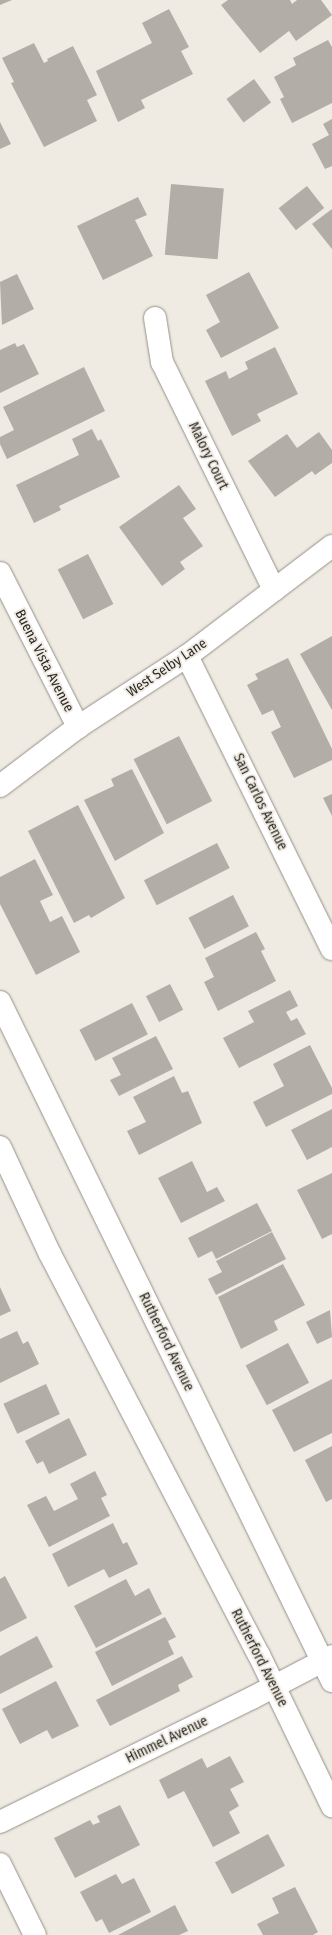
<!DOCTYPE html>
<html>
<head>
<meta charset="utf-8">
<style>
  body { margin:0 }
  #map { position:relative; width:332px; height:1935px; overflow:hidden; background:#efeae2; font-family:"Fira Sans Condensed",sans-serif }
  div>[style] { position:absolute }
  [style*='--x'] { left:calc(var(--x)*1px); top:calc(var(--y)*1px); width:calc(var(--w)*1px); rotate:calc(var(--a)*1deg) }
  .building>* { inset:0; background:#b2ada6; transform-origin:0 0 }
  .roads { filter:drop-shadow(0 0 1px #959089) drop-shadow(0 0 1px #959089) }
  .street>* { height:22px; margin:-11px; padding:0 11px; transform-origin:11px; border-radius:11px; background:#fff }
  span { translate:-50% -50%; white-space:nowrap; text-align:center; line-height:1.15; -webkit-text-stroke:3.5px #efeae2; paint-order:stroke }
  .street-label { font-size:14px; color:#282723 }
</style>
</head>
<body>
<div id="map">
  <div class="building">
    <i style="clip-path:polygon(0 0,12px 0,0 5px)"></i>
    <i style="clip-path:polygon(228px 0,290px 0,292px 4px,297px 0,321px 0,332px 15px,296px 41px,289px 31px,260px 53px,221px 5px)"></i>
    <i style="clip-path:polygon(169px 9px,189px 47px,181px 51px,193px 74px,141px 100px,145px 108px,118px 122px,96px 71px,152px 43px,142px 23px)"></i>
    <i style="clip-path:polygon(328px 40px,332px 47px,332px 103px,292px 123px,280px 99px,284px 97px,274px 77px,296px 65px,293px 58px)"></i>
    <i style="clip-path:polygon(34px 43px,44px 63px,48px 61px,47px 59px,73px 46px,97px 95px,87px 100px,97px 121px,44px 147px,11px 83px,14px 82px,2px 58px)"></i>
    <i style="left:254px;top:79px;width:29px;height:34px;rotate:54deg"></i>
    <i style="clip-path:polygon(332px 119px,332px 166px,325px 169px,312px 144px,329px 135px,323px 124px)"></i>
    <i style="clip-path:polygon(0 122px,11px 144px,0 149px)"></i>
    <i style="left:171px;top:184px;width:53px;height:71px;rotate:5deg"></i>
    <i style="left:307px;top:186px;width:28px;height:36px;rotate:52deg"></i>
    <i style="clip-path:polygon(138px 197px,147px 215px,135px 220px,153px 256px,103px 280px,77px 226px)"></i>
    <i style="clip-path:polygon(332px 209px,332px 249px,312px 224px)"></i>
    <i style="clip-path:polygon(249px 272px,279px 328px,221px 358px,206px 330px,220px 322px,206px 295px)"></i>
    <i style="clip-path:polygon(17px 274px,34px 309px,2px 325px,0 282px)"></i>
    <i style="clip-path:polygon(15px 343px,17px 347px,24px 344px,39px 374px,0 393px,0 350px)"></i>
    <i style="clip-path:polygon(275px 347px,298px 394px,257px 414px,261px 421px,232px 436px,205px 381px,226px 371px,229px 379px,248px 369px,245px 362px)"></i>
    <i style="clip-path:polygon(84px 367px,105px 411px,7px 459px,0 444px,0 437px,14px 430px,3px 407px)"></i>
    <i style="clip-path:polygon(92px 429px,98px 441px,101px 439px,120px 477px,59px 506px,61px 510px,34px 523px,16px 485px,79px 455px,72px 439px)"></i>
    <i style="clip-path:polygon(319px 432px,332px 450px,332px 463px,315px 475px,312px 471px,275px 497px,248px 461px,287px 434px,297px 448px)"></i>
    <i style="clip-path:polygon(179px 485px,196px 509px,183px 518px,203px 546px,180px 562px,185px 569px,162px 586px,119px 527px)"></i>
    <i style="left:88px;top:554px;width:56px;height:34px;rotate:63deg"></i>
    <i style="clip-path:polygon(332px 636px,332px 710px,300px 654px)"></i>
    <i style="clip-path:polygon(288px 658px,332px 749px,332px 760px,294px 778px,271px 732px,281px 727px,273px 710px,262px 715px,247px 685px,258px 679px,255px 674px)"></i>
    <i style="left:179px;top:736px;width:73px;height:51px;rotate:63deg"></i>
    <i style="clip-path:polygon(132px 769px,164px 833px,115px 861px,84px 800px,114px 786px,111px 779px)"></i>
    <i style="clip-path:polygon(332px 794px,332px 816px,323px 798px)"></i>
    <i style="clip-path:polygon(78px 805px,125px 898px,91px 918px,89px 915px,74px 923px,28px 831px)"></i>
    <i style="left:217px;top:843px;width:28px;height:82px;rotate:63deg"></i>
    <i style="clip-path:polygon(35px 859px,53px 895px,40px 901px,50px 922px,62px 916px,80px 952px,36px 975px,0 904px,0 877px)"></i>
    <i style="left:233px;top:895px;width:35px;height:50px;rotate:63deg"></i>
    <i style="clip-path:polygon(256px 932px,265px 949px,261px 951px,276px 981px,218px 1011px,204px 982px,214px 977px,205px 958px)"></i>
    <i style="left:170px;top:984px;width:29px;height:27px;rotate:63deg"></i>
    <i style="clip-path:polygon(290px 990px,298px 1006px,286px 1012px,291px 1021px,297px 1018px,306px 1034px,239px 1068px,223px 1038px,254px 1022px,248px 1011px)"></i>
    <i style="left:132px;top:1003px;width:35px;height:59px;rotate:63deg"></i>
    <i style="clip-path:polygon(156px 1036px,173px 1069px,119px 1096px,110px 1080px,121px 1075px,112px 1058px)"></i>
    <i style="clip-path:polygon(310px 1045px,332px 1088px,332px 1094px,266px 1127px,253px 1102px,284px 1086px,273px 1064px)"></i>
    <i style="clip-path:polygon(174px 1076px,182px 1093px,188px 1091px,202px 1123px,139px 1155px,127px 1131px,146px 1122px,133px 1097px)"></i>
    <i style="clip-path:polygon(332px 1109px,332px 1147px,307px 1160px,291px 1130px)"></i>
    <i style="clip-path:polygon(192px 1161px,207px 1192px,217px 1187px,225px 1201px,181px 1223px,158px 1178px)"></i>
    <i style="clip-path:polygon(332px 1173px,332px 1234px,322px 1239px,297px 1190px)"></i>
    <i style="clip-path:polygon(257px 1203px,272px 1231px,216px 1259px,212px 1251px,198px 1258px,188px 1238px)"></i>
    <i style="clip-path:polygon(272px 1232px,286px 1259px,216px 1295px,208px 1279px,222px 1272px,216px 1261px)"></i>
    <i style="clip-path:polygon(283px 1264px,305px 1305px,274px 1321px,278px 1330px,241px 1349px,218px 1297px)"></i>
    <i style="clip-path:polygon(0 1287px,11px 1311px,0 1316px)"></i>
    <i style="clip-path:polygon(330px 1310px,332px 1337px,317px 1344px,306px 1322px)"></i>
    <i style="clip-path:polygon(17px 1331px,23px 1344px,28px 1341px,39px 1364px,0 1383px,0 1339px)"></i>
    <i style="left:288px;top:1343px;width:45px;height:48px;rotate:62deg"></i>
    <i style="clip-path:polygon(332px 1379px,332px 1433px,294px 1452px,272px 1410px)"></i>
    <i style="left:46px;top:1384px;width:33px;height:47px;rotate:65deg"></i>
    <i style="clip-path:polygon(69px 1418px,87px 1455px,49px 1474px,43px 1461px,37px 1464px,25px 1441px)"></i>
    <i style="clip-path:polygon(332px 1446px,332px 1499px,326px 1502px,305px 1460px)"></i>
    <i style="clip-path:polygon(95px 1471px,107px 1495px,101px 1498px,110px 1516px,49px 1547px,27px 1505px,46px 1496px,54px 1511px,78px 1499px,70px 1484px)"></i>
    <i style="clip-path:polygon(113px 1523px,123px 1544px,127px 1542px,138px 1564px,109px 1578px,104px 1569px,68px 1587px,52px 1554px)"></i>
    <i style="clip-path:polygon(5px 1576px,27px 1618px,0 1632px,0 1579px)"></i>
    <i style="clip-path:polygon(126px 1579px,135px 1596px,149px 1588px,162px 1614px,96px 1648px,74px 1606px)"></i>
    <i style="clip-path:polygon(165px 1617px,176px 1637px,168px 1641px,174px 1654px,112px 1686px,95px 1652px)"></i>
    <i style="clip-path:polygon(37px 1636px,53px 1667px,0 1694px,0 1656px)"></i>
    <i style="clip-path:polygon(182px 1656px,193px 1677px,178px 1685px,180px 1691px,110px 1726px,96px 1700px)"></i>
    <i style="clip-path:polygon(56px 1681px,79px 1726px,52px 1739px,47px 1730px,20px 1744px,2px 1709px)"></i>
    <i style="clip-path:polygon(230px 1756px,244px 1782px,230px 1789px,239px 1806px,229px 1812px,240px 1833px,213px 1847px,184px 1791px,168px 1799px,159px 1780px,202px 1758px,207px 1768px)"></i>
    <i style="clip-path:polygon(120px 1805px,140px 1845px,75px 1878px,54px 1838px,90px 1820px,93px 1825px,100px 1822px,97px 1816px)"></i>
    <i style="left:268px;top:1834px;width:36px;height:60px;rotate:62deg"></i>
    <i style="clip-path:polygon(116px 1874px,122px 1884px,134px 1878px,151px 1912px,109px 1933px,102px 1919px,96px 1922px,80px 1892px)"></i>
    <i style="clip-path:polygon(295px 1887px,318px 1932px,313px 1935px,263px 1935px,257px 1924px,279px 1913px,272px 1898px)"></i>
    <i style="clip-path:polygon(175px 1905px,188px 1931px,179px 1935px,118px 1935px)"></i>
  </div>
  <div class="roads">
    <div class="street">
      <i style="--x:155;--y:318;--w:45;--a:81"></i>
      <i style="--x:162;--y:362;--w:254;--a:63.8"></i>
      <i style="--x:0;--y:573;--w:173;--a:63.1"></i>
      <i style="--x:187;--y:656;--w:327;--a:63.7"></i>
      <i style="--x:0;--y:786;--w:98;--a:-37.1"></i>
      <i style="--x:78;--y:727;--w:130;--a:-33.1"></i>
      <i style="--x:187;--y:656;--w:182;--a:-37.2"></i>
      <i style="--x:0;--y:1002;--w:756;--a:63.94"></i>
      <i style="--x:0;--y:1147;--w:118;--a:65"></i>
      <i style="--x:50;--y:1254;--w:452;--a:62.5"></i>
      <i style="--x:259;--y:1655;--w:168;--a:64.2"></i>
      <i style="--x:0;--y:1822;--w:281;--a:-26.2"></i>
      <i style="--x:252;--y:1698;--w:90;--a:-27.7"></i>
      <i style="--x:0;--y:1864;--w:79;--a:63.8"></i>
    </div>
  </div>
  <div class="street-label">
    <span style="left:208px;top:456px;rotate:64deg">Malory Court</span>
    <span style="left:44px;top:661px;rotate:63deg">Buena Vista Avenue</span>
    <span style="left:167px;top:668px;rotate:-34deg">West Selby Lane</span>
    <span style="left:260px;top:802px;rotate:64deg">San Carlos Avenue</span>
    <span style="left:166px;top:1342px;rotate:64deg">Rutherford Avenue</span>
    <span style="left:259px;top:1658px;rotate:63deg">Rutherford Avenue</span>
    <span style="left:167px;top:1740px;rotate:-26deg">Himmel Avenue</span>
  </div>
</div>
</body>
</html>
